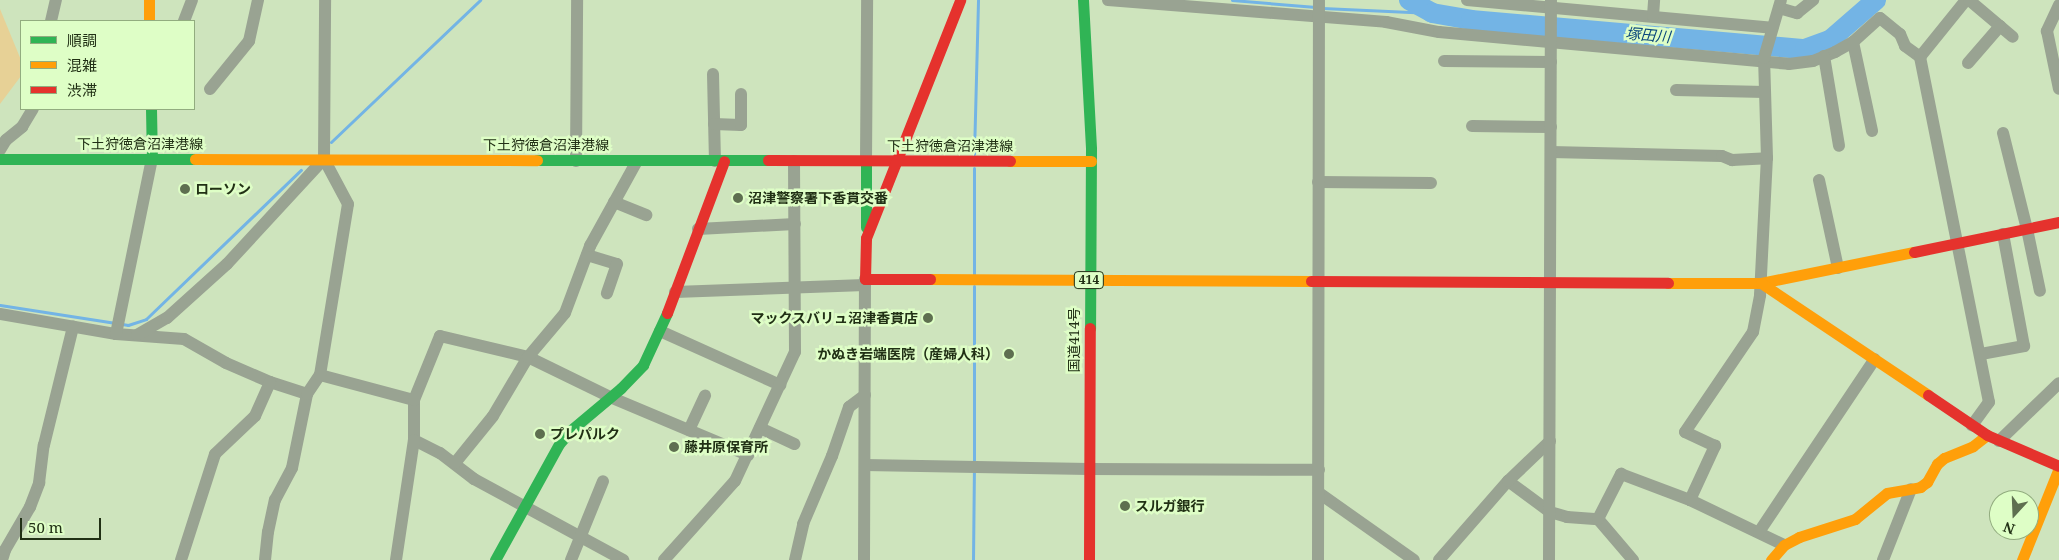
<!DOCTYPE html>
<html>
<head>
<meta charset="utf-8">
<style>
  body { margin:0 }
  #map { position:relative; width:2059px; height:560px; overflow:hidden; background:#cee4bd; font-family:"Noto Serif","Noto Sans JP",serif }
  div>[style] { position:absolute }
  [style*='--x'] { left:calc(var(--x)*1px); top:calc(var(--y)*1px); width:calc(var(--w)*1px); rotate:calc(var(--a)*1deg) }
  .green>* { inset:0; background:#e7d196 }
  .stream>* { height:3px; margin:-1.5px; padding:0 1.5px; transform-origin:1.5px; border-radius:1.5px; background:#73b4e5 }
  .river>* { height:20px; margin:-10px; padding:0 10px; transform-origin:10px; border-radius:10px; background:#73b4e5 }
  .street>* { height:12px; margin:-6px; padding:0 6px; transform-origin:6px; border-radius:6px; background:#99a392 }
  .fast>* { height:11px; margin:-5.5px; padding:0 5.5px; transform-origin:5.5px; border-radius:5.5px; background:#30b455 }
  .slow>* { height:11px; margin:-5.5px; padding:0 5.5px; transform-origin:5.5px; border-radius:5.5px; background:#ff9f0a }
  .jam>* { height:11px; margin:-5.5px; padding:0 5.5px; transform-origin:5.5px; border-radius:5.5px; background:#e5322d }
  .dots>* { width:14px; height:14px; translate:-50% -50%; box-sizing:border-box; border:2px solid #defec6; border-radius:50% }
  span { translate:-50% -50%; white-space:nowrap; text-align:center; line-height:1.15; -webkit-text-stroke:5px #defec6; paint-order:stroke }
  .shield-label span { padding:1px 4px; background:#defec6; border:1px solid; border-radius:4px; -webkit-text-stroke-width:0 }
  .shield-label { font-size:12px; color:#213015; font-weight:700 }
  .street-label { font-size:14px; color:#213015 }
  .poi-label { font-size:14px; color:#213015; font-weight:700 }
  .left { translate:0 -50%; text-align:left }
  .right { translate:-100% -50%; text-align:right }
  .water-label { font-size:15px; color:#0a467d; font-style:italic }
  .legend { position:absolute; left:20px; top:20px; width:175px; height:90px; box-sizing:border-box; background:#defec6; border:1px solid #92ac7f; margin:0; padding:6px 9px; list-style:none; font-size:15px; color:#213015 }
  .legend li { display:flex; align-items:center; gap:10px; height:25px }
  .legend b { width:25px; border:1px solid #92ac7f }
  .north { position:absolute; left:1989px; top:490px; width:50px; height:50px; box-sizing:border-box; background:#defec6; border:1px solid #92ac7f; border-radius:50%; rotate:200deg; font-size:14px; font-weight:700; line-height:20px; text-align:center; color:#213015 }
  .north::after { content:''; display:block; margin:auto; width:18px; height:22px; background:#5e6f50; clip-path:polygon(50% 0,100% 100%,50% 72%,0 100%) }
  .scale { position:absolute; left:20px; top:518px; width:81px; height:22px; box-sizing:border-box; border:2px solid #213015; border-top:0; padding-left:6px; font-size:15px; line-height:18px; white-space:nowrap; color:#213015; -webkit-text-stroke:4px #defec6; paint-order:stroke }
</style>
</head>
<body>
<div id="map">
  <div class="green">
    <i style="clip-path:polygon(0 9px,21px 60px,21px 76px,0 104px)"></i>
  </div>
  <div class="stream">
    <i style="--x:1232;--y:0;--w:84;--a:4.8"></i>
    <i style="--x:1322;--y:8;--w:110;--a:2.6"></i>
    <i style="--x:331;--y:142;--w:206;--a:-43.6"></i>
    <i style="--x:974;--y:154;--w:154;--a:-88.5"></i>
    <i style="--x:974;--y:274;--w:106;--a:-90"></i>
    <i style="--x:974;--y:286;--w:178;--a:90"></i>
    <i style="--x:0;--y:305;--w:117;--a:8.8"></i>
    <i style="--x:122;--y:324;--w:6;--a:9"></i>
    <i style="--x:128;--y:325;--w:19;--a:-18"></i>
    <i style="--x:146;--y:319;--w:215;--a:-43.9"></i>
    <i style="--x:973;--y:560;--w:89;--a:-89.4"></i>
  </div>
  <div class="river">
    <i style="--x:1409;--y:0;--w:26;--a:29"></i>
    <i style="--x:1432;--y:13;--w:40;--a:10"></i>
    <i style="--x:1471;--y:20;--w:335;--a:5"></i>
    <i style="--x:1805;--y:49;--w:27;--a:-20"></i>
    <i style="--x:1830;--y:40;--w:61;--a:-41"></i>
  </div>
  <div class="street">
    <i style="--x:1108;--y:0;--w:279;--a:4.5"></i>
    <i style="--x:1386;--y:22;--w:54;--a:10.7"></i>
    <i style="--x:1439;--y:32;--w:351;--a:5.2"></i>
    <i style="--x:1789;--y:64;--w:24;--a:-7"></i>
    <i style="--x:1813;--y:61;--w:24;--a:-22"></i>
    <i style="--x:1835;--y:52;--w:21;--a:-29"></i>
    <i style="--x:1853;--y:42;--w:36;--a:-42"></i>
    <i style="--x:1880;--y:18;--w:26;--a:39"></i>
    <i style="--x:1900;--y:34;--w:13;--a:67"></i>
    <i style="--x:1905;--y:46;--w:19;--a:36"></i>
    <i style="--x:1467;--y:0;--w:306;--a:5.2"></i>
    <i style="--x:1966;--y:0;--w:73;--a:128.9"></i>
    <i style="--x:1920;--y:57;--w:352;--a:78.7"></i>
    <i style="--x:1989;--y:402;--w:29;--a:126"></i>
    <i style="--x:1969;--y:0;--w:57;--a:40.1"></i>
    <i style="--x:2059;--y:5;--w:29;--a:115"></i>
    <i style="--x:2047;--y:31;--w:59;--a:78.3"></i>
    <i style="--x:1779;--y:8;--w:19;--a:16"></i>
    <i style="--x:1797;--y:13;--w:21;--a:-39"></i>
    <i style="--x:1653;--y:16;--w:16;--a:-86"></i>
    <i style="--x:51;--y:21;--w:22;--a:-77"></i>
    <i style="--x:184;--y:21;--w:22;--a:-69"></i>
    <i style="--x:1853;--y:42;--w:91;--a:77.9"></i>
    <i style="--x:1824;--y:56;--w:91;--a:80.5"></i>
    <i style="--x:1444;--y:61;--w:107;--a:0.5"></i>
    <i style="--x:1968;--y:63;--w:49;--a:-49.1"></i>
    <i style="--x:713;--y:74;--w:87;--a:88.7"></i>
    <i style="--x:210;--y:89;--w:62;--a:-50.9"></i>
    <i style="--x:249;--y:41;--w:42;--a:-77.6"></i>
    <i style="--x:1676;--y:90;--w:89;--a:1.3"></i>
    <i style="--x:714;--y:124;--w:27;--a:2"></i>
    <i style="--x:741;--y:125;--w:31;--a:-90"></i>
    <i style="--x:1472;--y:126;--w:79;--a:0.7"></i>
    <i style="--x:2003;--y:133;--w:99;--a:76"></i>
    <i style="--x:2027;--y:229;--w:63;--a:78.2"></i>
    <i style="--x:0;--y:150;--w:12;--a:-59"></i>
    <i style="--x:6;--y:140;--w:21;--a:-39"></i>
    <i style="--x:22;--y:127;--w:21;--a:-59"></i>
    <i style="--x:1551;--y:152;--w:171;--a:1.3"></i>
    <i style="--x:1722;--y:156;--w:11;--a:22"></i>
    <i style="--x:1732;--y:160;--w:35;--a:-3"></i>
    <i style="--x:576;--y:161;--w:161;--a:-89.6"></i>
    <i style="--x:866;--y:161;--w:161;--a:-89.6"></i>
    <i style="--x:1819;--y:180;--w:90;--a:77.8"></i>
    <i style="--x:1318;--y:182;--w:113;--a:0.5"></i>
    <i style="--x:614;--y:202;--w:35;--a:22"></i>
    <i style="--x:698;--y:229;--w:97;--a:-3"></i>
    <i style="--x:587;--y:255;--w:31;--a:17"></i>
    <i style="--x:617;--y:264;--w:31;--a:109"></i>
    <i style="--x:675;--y:292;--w:190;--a:-2.1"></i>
    <i style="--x:0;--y:314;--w:118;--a:9.8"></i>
    <i style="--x:116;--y:334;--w:68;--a:4.2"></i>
    <i style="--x:184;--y:339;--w:48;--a:29.7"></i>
    <i style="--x:226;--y:363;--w:48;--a:23.4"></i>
    <i style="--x:270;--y:382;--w:39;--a:18"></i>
    <i style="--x:660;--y:331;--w:132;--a:24.2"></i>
    <i style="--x:116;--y:334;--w:179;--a:-78.4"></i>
    <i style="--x:137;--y:335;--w:34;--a:-30"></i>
    <i style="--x:167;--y:318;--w:81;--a:-42"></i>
    <i style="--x:227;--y:264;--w:143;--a:-47.3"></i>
    <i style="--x:1981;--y:354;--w:44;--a:-10.5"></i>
    <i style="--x:2024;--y:346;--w:114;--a:-100.6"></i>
    <i style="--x:320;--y:375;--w:97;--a:14.9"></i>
    <i style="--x:414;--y:400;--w:40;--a:90"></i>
    <i style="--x:414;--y:440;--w:29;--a:27"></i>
    <i style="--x:440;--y:453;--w:43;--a:37.4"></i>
    <i style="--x:474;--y:479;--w:170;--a:28.5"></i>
    <i style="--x:414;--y:400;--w:69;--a:-67.9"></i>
    <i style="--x:440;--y:336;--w:90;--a:13.4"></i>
    <i style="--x:528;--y:357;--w:91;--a:26"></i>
    <i style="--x:610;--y:397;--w:150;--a:22.8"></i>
    <i style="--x:760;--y:428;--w:38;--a:25"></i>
    <i style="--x:689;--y:430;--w:38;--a:-65"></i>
    <i style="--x:1999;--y:441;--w:83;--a:-44"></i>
    <i style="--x:455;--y:463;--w:60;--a:-51"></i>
    <i style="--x:493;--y:416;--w:69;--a:-59.3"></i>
    <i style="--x:528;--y:357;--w:57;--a:-49.9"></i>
    <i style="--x:565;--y:313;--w:72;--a:-69.5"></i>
    <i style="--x:590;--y:246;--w:97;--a:-61.1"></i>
    <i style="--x:865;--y:465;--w:224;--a:1"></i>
    <i style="--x:1089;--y:469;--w:230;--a:0.2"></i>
    <i style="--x:1508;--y:481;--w:52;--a:36.4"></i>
    <i style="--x:1550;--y:512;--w:18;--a:16"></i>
    <i style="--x:1567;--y:517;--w:31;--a:4"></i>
    <i style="--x:1598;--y:519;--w:54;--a:49.5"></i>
    <i style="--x:1319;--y:493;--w:116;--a:35.2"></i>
    <i style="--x:1690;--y:500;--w:60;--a:-65.2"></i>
    <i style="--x:1715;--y:446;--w:33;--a:-155"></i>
    <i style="--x:1685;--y:432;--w:121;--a:-55.8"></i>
    <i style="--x:1753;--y:332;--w:38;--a:-79"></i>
    <i style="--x:1760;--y:295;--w:137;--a:-87.1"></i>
    <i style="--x:1767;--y:158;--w:100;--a:-91.7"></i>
    <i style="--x:1764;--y:58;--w:60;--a:-73.7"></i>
    <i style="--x:1598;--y:519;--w:51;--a:-62.9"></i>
    <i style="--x:1621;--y:474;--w:74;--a:20.6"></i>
    <i style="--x:1690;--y:500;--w:104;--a:25.6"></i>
    <i style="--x:1759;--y:532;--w:208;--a:-56.2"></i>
    <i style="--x:2;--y:560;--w:10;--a:-73"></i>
    <i style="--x:5;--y:550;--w:50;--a:-59.8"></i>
    <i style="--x:30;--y:507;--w:26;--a:-69"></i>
    <i style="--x:39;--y:483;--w:38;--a:-83"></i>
    <i style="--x:44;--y:445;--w:122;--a:-76.2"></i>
    <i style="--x:181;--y:560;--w:111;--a:-72.2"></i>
    <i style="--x:215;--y:454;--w:55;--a:-43.5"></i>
    <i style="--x:255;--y:416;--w:37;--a:-66"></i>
    <i style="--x:265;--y:560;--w:28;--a:-84"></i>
    <i style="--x:268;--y:532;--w:33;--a:-78"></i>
    <i style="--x:275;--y:500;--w:36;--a:-62"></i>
    <i style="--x:292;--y:468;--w:76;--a:-78.5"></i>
    <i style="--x:307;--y:394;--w:23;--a:-56"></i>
    <i style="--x:320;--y:375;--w:173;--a:-80.7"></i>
    <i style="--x:348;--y:204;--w:51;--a:-118.1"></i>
    <i style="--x:324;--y:159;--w:159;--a:-89.6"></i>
    <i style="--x:396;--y:560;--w:121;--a:-81.5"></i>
    <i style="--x:571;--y:560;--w:85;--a:-67.9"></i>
    <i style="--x:664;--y:560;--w:106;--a:-48.1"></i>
    <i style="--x:735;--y:481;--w:142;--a:-65.1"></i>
    <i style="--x:795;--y:352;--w:191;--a:-90.3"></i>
    <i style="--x:795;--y:560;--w:37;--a:-77"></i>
    <i style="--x:803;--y:524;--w:74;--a:-66.9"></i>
    <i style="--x:832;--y:456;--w:52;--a:-70.9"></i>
    <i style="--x:849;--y:407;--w:20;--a:-37"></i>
    <i style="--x:864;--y:560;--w:281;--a:-89.8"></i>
    <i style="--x:1318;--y:560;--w:560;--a:-89.9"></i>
    <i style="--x:1439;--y:560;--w:105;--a:-48.9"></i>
    <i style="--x:1508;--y:481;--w:58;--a:-43.6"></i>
    <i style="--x:1549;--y:560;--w:560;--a:-89.8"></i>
    <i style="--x:1883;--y:560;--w:76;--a:-68.5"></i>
  </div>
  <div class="fast">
    <i style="--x:1083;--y:0;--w:149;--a:86.9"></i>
    <i style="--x:1091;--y:149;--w:179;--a:90.3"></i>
    <i style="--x:151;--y:109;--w:50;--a:88.9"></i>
    <i style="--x:0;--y:159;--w:195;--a:0"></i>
    <i style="--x:537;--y:160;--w:231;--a:0"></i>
    <i style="--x:866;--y:161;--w:66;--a:90"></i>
    <i style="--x:495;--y:560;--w:132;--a:-61.1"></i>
    <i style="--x:559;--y:444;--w:18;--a:-49"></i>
    <i style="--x:571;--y:430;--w:65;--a:-40"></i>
    <i style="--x:621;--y:388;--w:32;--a:-46"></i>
    <i style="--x:643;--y:365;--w:57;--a:-65.2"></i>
  </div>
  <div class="slow">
    <i style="--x:149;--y:0;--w:21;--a:90"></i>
    <i style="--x:195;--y:159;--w:342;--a:0.2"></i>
    <i style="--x:1010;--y:161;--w:81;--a:0"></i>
    <i style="--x:930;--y:279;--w:381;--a:0.3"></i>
    <i style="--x:1668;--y:283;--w:93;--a:0"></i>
    <i style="--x:1761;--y:283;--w:156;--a:-11.5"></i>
    <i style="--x:1761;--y:283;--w:201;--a:33.8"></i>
    <i style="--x:1771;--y:560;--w:20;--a:-49"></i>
    <i style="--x:1784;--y:545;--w:17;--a:-28"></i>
    <i style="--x:1799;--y:537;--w:59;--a:-17.8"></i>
    <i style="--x:1855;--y:519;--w:41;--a:-39.1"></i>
    <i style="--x:1887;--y:493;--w:34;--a:-10"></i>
    <i style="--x:1920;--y:487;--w:9;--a:-36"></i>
    <i style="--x:1927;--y:482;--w:21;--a:-61"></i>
    <i style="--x:1937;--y:464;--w:9;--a:-41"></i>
    <i style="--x:1944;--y:458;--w:31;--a:-22"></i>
    <i style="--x:1973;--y:446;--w:18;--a:-38"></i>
    <i style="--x:2022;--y:560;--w:99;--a:-68.1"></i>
  </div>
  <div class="jam">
    <i style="--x:768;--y:160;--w:242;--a:0.2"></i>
    <i style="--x:1914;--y:252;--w:148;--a:-11.7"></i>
    <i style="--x:930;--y:279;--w:65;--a:180"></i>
    <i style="--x:865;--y:279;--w:41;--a:-88.6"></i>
    <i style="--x:866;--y:238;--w:256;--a:-68.4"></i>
    <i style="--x:1311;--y:281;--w:357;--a:0.3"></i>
    <i style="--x:667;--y:313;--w:162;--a:-69.4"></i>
    <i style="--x:1928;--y:395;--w:71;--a:34.1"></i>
    <i style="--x:1987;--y:435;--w:78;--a:23.3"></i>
    <i style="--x:1089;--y:560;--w:232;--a:-89.8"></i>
  </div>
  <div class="dots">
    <i style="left:185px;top:189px;background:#5e6f50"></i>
    <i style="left:738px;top:198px;background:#5e6f50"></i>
    <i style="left:928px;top:318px;background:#5e6f50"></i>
    <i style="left:1009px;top:354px;background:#5e6f50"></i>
    <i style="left:540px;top:434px;background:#5e6f50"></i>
    <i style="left:674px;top:447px;background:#5e6f50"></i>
    <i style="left:1125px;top:506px;background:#5e6f50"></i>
  </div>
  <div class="shield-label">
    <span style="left:1089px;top:280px">414</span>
  </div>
  <div class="street-label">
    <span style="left:140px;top:144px">下土狩徳倉沼津港線</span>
    <span style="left:546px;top:145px">下土狩徳倉沼津港線</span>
    <span style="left:950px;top:146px">下土狩徳倉沼津港線</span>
    <span style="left:1074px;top:340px;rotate:-90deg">国道414号</span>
  </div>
  <div class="poi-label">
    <span class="left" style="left:195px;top:189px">ローソン</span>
    <span class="left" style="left:748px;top:198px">沼津警察署下香貫交番</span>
    <span class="right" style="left:918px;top:318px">マックスバリュ沼津香貫店</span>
    <span class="right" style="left:999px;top:354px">かぬき岩端医院（産婦人科）</span>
    <span class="left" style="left:550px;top:434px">プレパルク</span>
    <span class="left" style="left:684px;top:447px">藤井原保育所</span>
    <span class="left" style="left:1135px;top:506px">スルガ銀行</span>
  </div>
  <div class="water-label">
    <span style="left:1648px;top:35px;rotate:5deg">塚田川</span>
  </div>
  <ul class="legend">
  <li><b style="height:6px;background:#30b455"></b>順調</li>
  <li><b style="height:6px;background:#ff9f0a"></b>混雑</li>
  <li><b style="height:6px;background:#e5322d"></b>渋滞</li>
  </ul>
  <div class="north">N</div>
  <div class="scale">50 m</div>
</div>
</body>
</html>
